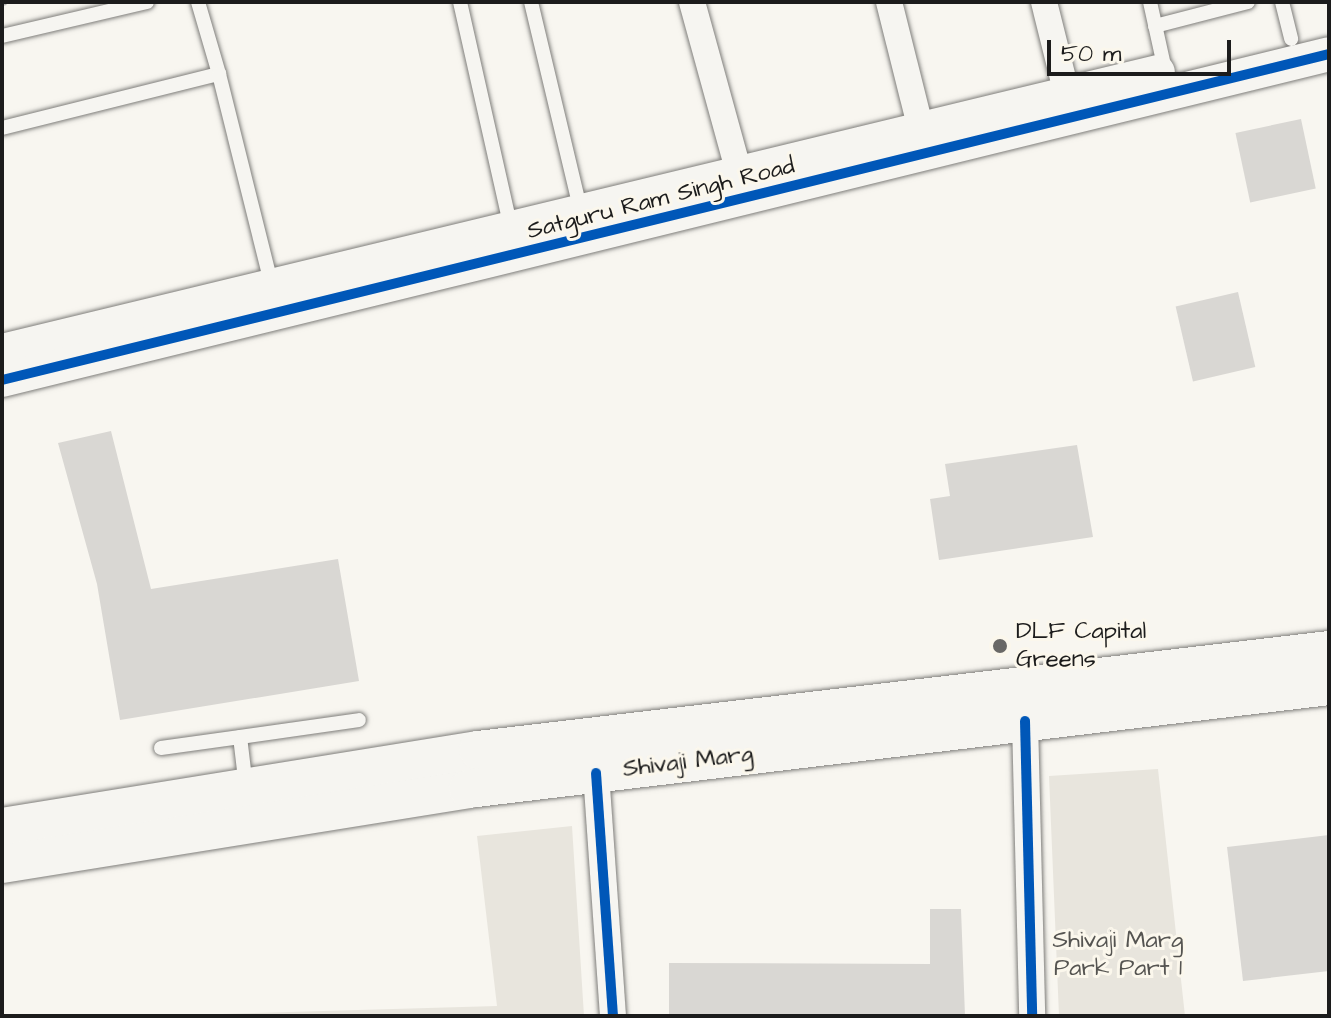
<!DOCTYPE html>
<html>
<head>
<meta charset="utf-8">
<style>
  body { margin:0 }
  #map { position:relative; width:1331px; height:1018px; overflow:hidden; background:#f8f6f0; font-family:"Architects Daughter",sans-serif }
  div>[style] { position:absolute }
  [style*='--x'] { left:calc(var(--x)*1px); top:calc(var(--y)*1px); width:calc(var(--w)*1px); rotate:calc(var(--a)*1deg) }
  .green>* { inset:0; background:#e8e5dd }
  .building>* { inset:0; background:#d9d7d3; transform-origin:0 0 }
  .roads { filter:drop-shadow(0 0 2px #7f7e7b) drop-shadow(0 0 2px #7f7e7b) }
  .service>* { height:14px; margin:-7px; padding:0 7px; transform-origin:7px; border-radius:7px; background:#f6f5f1 }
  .minor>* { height:26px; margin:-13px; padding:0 13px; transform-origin:13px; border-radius:13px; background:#f6f5f1 }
  .tertiary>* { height:34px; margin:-17px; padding:0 17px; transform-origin:17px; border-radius:17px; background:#f6f5f1 }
  .secondary>* { height:38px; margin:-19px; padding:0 19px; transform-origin:19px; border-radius:19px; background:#f6f5f1 }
  .rail>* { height:6px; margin-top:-3px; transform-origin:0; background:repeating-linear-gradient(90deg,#b7b6b4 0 12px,transparent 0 18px) }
  .cycleway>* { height:10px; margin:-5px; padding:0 5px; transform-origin:5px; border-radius:5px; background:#0057b8 }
  .dots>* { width:22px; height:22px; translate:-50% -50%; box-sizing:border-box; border:4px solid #fbf7ec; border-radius:50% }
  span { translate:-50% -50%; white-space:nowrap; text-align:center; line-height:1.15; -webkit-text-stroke:6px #fbf7ec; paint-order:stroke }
  .street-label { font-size:24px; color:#1c1c1c }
  .poi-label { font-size:24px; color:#1c1c1c }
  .left { translate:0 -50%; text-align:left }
  .park-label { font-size:24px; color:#555451 }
  .frame { position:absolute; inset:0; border:4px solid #1c1c1c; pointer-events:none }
  .scale { position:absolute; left:1047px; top:40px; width:184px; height:36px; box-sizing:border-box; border:4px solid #1c1c1c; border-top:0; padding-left:10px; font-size:24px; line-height:28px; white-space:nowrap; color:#1c1c1c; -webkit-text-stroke:6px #fbf7ec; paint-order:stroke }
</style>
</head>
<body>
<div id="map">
  <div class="green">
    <i style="clip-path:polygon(1158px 769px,1185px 1016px,1059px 1016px,1049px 776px)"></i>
    <i style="clip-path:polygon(572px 826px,584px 1016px,153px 1016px,497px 1006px,477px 836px)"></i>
  </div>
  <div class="building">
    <i style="left:1301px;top:119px;width:71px;height:67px;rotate:78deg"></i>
    <i style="left:1238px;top:292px;width:77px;height:64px;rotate:77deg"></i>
    <i style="clip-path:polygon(111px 431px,151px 589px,338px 559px,359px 681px,120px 720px,97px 584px,58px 443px)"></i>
    <i style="clip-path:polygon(1077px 445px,1093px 537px,939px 560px,930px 499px,950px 496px,945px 464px)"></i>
    <i style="clip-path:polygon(1329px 835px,1329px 971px,1243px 981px,1227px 847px)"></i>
    <i style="clip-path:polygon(930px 909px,961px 909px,965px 1016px,669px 1016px,669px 963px,930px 964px)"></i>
  </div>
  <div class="roads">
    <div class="service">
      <i style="--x:198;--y:2;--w:75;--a:73.7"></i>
      <i style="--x:460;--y:2;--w:233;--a:77.3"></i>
      <i style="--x:531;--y:2;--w:216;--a:76.6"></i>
      <i style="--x:1150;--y:2;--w:70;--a:77.6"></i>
      <i style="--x:1282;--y:2;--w:38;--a:76"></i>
      <i style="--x:1155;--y:26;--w:96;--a:-14.5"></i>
      <i style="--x:2;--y:36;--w:149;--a:-13.2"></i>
      <i style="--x:2;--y:128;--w:224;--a:-14"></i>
      <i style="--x:219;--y:74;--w:219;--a:76"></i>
      <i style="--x:161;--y:748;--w:80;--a:-7.9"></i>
      <i style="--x:246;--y:787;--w:50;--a:-96.8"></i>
      <i style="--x:240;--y:737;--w:120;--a:-8.1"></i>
    </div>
    <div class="minor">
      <i style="--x:692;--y:2;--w:177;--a:74.6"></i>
      <i style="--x:889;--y:2;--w:131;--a:75.9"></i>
      <i style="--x:1044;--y:2;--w:95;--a:76"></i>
      <i style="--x:1025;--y:721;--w:295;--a:88.6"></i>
      <i style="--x:596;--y:773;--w:244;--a:86"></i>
    </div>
    <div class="tertiary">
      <i style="--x:2;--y:351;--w:1189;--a:-13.57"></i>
      <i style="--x:2;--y:380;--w:1366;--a:-13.8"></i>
    </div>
    <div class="secondary">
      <i style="--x:2;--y:827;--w:482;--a:-9.2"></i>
      <i style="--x:478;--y:750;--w:857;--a:-6.7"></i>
      <i style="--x:2;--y:864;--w:472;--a:-9.1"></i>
      <i style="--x:468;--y:789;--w:867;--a:-6.82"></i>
    </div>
  </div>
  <div class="rail">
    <i style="--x:2;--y:3;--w:4;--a:-14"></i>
  </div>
  <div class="cycleway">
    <i style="--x:2;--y:380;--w:1366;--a:-13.8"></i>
    <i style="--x:1025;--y:721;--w:295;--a:88.6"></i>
    <i style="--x:596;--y:773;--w:244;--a:86"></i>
  </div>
  <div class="dots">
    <i style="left:1000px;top:646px;background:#696866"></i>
  </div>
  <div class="street-label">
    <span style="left:661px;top:199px;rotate:-14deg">Satguru Ram Singh Road</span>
    <span style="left:688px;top:762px;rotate:-7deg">Shivaji Marg</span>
  </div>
  <div class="poi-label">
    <span class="left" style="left:1016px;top:646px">DLF Capital<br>Greens</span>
  </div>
  <div class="park-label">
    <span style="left:1118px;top:955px">Shivaji Marg<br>Park Part 1</span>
  </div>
  <div class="frame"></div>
  <div class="scale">50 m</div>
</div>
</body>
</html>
